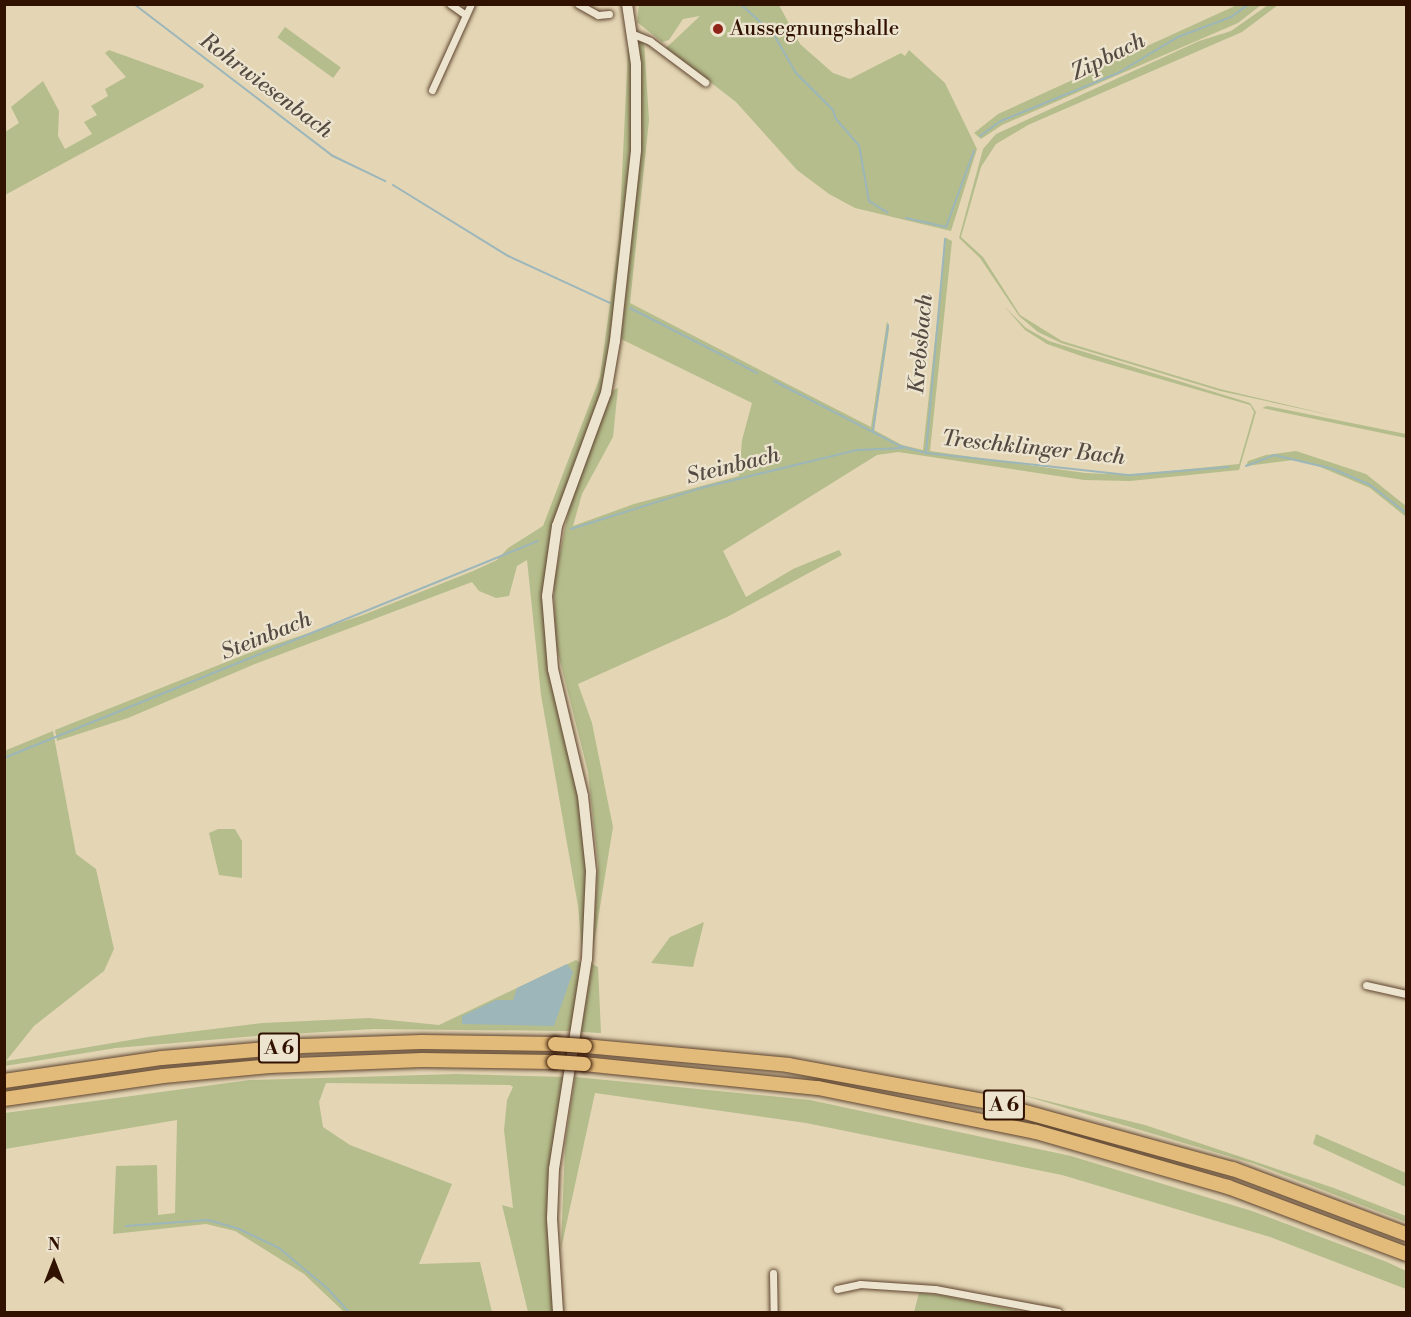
<!DOCTYPE html>
<html>
<head>
<meta charset="utf-8">
<style>
  body { margin:0 }
  #map { position:relative; width:1411px; height:1317px; overflow:hidden; background:#e4d6b5; font-family:"Libre Bodoni",serif }
  div>[style] { position:absolute }
  [style*='--x'] { left:calc(var(--x)*1px); top:calc(var(--y)*1px); width:calc(var(--w)*1px); rotate:calc(var(--a)*1deg) }
  .green>* { inset:0; background:#b5bd8c; transform-origin:0 0 }
  .water>* { inset:0; background:#9cb6ba }
  .stream>* { height:2px; margin:-1px; padding:0 1px; transform-origin:1px; border-radius:1px; background:#9cb6ba }
  .roads { filter:drop-shadow(0 0 2px #5e432e) drop-shadow(0 0 2px #5e432e) }
  .street>* { height:7px; margin:-3.5px; padding:0 3.5px; transform-origin:3.5px; border-radius:3.5px; background:#ede4cf }
  .secondary>* { height:10px; margin:-5px; padding:0 5px; transform-origin:5px; border-radius:5px; background:#ede4cf }
  .highway>* { height:14px; margin:-7px; padding:0 7px; transform-origin:7px; border-radius:7px; background:#e2bb7a }
  .bridges { filter:drop-shadow(0 0 2px #311201) drop-shadow(0 0 2px #311201) }
  .highway-bridge>* { height:14px; margin:-7px; padding:0 7px; transform-origin:7px; border-radius:7px; background:#e2bb7a }
  .dots>* { width:16px; height:16px; translate:-50% -50%; box-sizing:border-box; border:3px solid #ede4cf; border-radius:50% }
  span { translate:-50% -50%; white-space:nowrap; text-align:center; line-height:1.15; -webkit-text-stroke:4.5px #ede4cf; paint-order:stroke }
  .shield-label span { padding:2px 4px; background:#ede4cf; border:2px solid; border-radius:4px; -webkit-text-stroke-width:0 }
  .shield-label { font-size:20px; color:#311201; font-weight:700 }
  .poi-label { font-size:21px; color:#311201 }
  .left { translate:0 -50%; text-align:left }
  .water-label { font-size:22px; color:#564b42; font-style:italic }
  .frame { position:absolute; inset:0; border:6px solid #311201; pointer-events:none }
  .north { position:absolute; left:24px; top:1233px; width:60px; height:60px; -webkit-text-stroke:4px #ede4cf; paint-order:stroke; rotate:0deg; font-size:16px; font-weight:700; line-height:24px; text-align:center; color:#311201 }
  .north::after { content:''; display:block; margin:auto; width:21px; height:27px; background:#311201; clip-path:polygon(50% 0,100% 100%,50% 72%,0 100%) }
</style>
</head>
<body>
<div id="map">
  <div class="green">
    <i style="clip-path:polygon(639px 5px,779px 5px,800px 44px,833px 73px,850px 79px,901px 53px,905px 56px,909px 50px,945px 83px,977px 149px,951px 231px,855px 208px,829px 194px,797px 170px,736px 102px,666px 48px,700px 16px,683px 19px,669px 40px,662px 42px,637px 22px)"></i>
    <i style="clip-path:polygon(1237px 5px,1261px 5px,1238px 23px,1002px 125px,981px 139px,974px 133px,998px 114px)"></i>
    <i style="clip-path:polygon(1268px 5px,1278px 5px,1242px 32px,1028px 125px,996px 144px,981px 167px,961px 237px,983px 257px,1020px 315px,1062px 341px,1220px 389px,1339px 417px,1220px 391px,1061px 343px,1038px 332px,1019px 316px,980px 258px,959px 238px,983px 149px,996px 134px,1199px 41px,1231px 31px)"></i>
    <i style="left:285px;top:27px;width:69px;height:13px;rotate:36deg"></i>
    <i style="clip-path:polygon(629px 29px,634px 163px,602px 399px,566px 493px,547px 614px,576px 774px,589px 887px,582px 950px,578px 906px,541px 695px,527px 560px,517px 566px,509px 596px,496px 598px,479px 591px,472px 582px,255px 664px,128px 718px,57px 741px,55px 730px,249px 653px,363px 615px,473px 571px,497px 560px,508px 548px,543px 526px,600px 377px,619px 238px)"></i>
    <i style="clip-path:polygon(644px 41px,649px 120px,630px 303px,871px 427px,887px 321px,889px 329px,874px 430px,902px 445px,923px 450px,946px 238px,952px 241px,930px 451px,1085px 473px,1130px 475px,1239px 464px,1254px 412px,1250px 405px,1084px 357px,1047px 344px,1025px 330px,1004px 306px,1026px 328px,1049px 341px,1250px 403px,1256px 412px,1239px 470px,1130px 481px,1084px 480px,898px 452px,877px 455px,723px 551px,746px 597px,793px 569px,839px 550px,842px 555px,727px 617px,578px 684px,592px 723px,613px 827px,593px 950px,598px 865px,588px 772px,555px 641px,554px 581px,571px 499px,613px 390px,618px 388px,613px 437px,582px 494px,573px 526px,634px 504px,739px 476px,742px 440px,752px 403px,621px 339px,642px 134px,639px 43px)"></i>
    <i style="clip-path:polygon(109px 50px,203px 84px,204px 87px,5px 195px,5px 132px,19px 123px,11px 107px,43px 81px,59px 111px,58px 136px,65px 149px,92px 134px,84px 122px,97px 115px,91px 106px,108px 96px,105px 89px,126px 77px,105px 53px)"></i>
    <i style="clip-path:polygon(1267px 406px,1406px 434px,1406px 438px,1262px 408px)"></i>
    <i style="clip-path:polygon(1296px 451px,1366px 474px,1406px 506px,1406px 517px,1370px 488px,1311px 463px,1293px 460px,1246px 466px,1248px 461px,1266px 455px)"></i>
    <i style="clip-path:polygon(53px 731px,76px 854px,96px 869px,114px 949px,104px 971px,34px 1026px,6px 1061px,148px 1037px,263px 1023px,369px 1018px,439px 1025px,576px 960px,582px 964px,571px 1031px,374px 1029px,256px 1036px,116px 1048px,5px 1066px,4px 751px)"></i>
    <i style="clip-path:polygon(218px 829px,235px 829px,242px 841px,242px 878px,219px 875px,209px 833px)"></i>
    <i style="clip-path:polygon(704px 922px,693px 967px,651px 963px,670px 937px)"></i>
    <i style="clip-path:polygon(592px 964px,598px 967px,601px 1033px,581px 1032px)"></i>
    <i style="clip-path:polygon(456px 1074px,564px 1077px,552px 1150px,556px 1312px,528px 1312px,502px 1205px,513px 1208px,504px 1130px,507px 1100px,513px 1087px,510px 1085px,326px 1083px,319px 1102px,323px 1127px,350px 1145px,452px 1184px,419px 1264px,480px 1262px,492px 1312px,344px 1312px,304px 1274px,235px 1231px,206px 1224px,113px 1234px,116px 1166px,157px 1165px,158px 1215px,175px 1213px,177px 1120px,5px 1149px,5px 1113px,250px 1080px)"></i>
    <i style="clip-path:polygon(575px 1077px,810px 1100px,1071px 1156px,1252px 1211px,1387px 1262px,1406px 1271px,1406px 1289px,1270px 1237px,1062px 1175px,806px 1123px,595px 1093px,561px 1249px,565px 1144px)"></i>
    <i style="clip-path:polygon(1015px 1093px,1145px 1125px,1334px 1188px,1406px 1216px,1406px 1222px,1255px 1164px)"></i>
    <i style="clip-path:polygon(1316px 1134px,1406px 1173px,1406px 1187px,1313px 1144px)"></i>
    <i style="clip-path:polygon(919px 1293px,940px 1295px,1024px 1312px,914px 1312px)"></i>
  </div>
  <div class="water">
    <i style="clip-path:polygon(567px 964px,573px 972px,554px 1026px,462px 1024px,462px 1016px,496px 1000px,513px 1000px,517px 988px)"></i>
  </div>
  <div class="stream">
    <i style="--x:134;--y:4;--w:250;--a:37.4"></i>
    <i style="--x:333;--y:156;--w:58;--a:25.7"></i>
    <i style="--x:740;--y:4;--w:44;--a:41.3"></i>
    <i style="--x:773;--y:33;--w:46;--a:60.1"></i>
    <i style="--x:796;--y:73;--w:52;--a:45"></i>
    <i style="--x:833;--y:110;--w:9;--a:72"></i>
    <i style="--x:836;--y:119;--w:35;--a:49"></i>
    <i style="--x:859;--y:145;--w:57;--a:79.9"></i>
    <i style="--x:869;--y:201;--w:22;--a:32"></i>
    <i style="--x:980;--y:136;--w:26;--a:-36"></i>
    <i style="--x:1001;--y:121;--w:126;--a:-22.3"></i>
    <i style="--x:1118;--y:73;--w:70;--a:-31"></i>
    <i style="--x:1178;--y:37;--w:57;--a:-20.7"></i>
    <i style="--x:1231;--y:17;--w:22;--a:-36"></i>
    <i style="--x:393;--y:185;--w:135;--a:31.7"></i>
    <i style="--x:508;--y:256;--w:112;--a:24.7"></i>
    <i style="--x:906;--y:218;--w:41;--a:12.7"></i>
    <i style="--x:946;--y:227;--w:81;--a:-69.8"></i>
    <i style="--x:630;--y:308;--w:143;--a:27.1"></i>
    <i style="--x:774;--y:381;--w:142;--a:27.3"></i>
    <i style="--x:900;--y:446;--w:27;--a:15"></i>
    <i style="--x:926;--y:453;--w:205;--a:6.2"></i>
    <i style="--x:1130;--y:475;--w:99;--a:-4.6"></i>
    <i style="--x:873;--y:431;--w:107;--a:-81.9"></i>
    <i style="--x:926;--y:453;--w:215;--a:-84.9"></i>
    <i style="--x:1246;--y:466;--w:30;--a:-21"></i>
    <i style="--x:1274;--y:455;--w:61;--a:13.3"></i>
    <i style="--x:1333;--y:469;--w:39;--a:23"></i>
    <i style="--x:1369;--y:484;--w:47;--a:38.1"></i>
    <i style="--x:571;--y:529;--w:136;--a:-17.5"></i>
    <i style="--x:701;--y:488;--w:161;--a:-13.7"></i>
    <i style="--x:857;--y:450;--w:46;--a:-2.5"></i>
    <i style="--x:4;--y:758;--w:576;--a:-22.12"></i>
    <i style="--x:126;--y:1226;--w:82;--a:-4.2"></i>
    <i style="--x:208;--y:1220;--w:32;--a:16"></i>
    <i style="--x:239;--y:1229;--w:44;--a:25.4"></i>
    <i style="--x:279;--y:1248;--w:64;--a:39.9"></i>
    <i style="--x:328;--y:1289;--w:31;--a:48"></i>
  </div>
  <div class="roads">
    <div class="street">
      <i style="--x:450;--y:4;--w:19;--a:35"></i>
      <i style="--x:578;--y:4;--w:23;--a:29"></i>
      <i style="--x:598;--y:15;--w:11;--a:-5"></i>
      <i style="--x:633;--y:34;--w:18;--a:22"></i>
      <i style="--x:650;--y:41;--w:69;--a:36.7"></i>
      <i style="--x:432;--y:90;--w:94;--a:-65.6"></i>
      <i style="--x:1366;--y:985;--w:41;--a:12.7"></i>
      <i style="--x:773;--y:1273;--w:39;--a:89"></i>
      <i style="--x:837;--y:1289;--w:24;--a:-12"></i>
      <i style="--x:860;--y:1284;--w:75;--a:3.8"></i>
      <i style="--x:935;--y:1289;--w:125;--a:10.6"></i>
    </div>
    <div class="secondary">
      <i style="--x:558;--y:1312;--w:94;--a:-93.7"></i>
      <i style="--x:552;--y:1218;--w:49;--a:-87.7"></i>
      <i style="--x:554;--y:1169;--w:213;--a:-81.1"></i>
      <i style="--x:587;--y:959;--w:88;--a:-87.4"></i>
      <i style="--x:591;--y:871;--w:75;--a:-96.1"></i>
      <i style="--x:583;--y:796;--w:130;--a:-103.3"></i>
      <i style="--x:553;--y:669;--w:73;--a:-94.7"></i>
      <i style="--x:547;--y:596;--w:71;--a:-81.9"></i>
      <i style="--x:557;--y:526;--w:142;--a:-69.8"></i>
      <i style="--x:606;--y:393;--w:53;--a:-80.2"></i>
      <i style="--x:615;--y:341;--w:192;--a:-83.7"></i>
      <i style="--x:636;--y:150;--w:86;--a:-90"></i>
      <i style="--x:636;--y:64;--w:61;--a:-98.5"></i>
    </div>
    <div class="highway">
      <i style="--x:585;--y:1046;--w:204;--a:5.3"></i>
      <i style="--x:788;--y:1065;--w:204;--a:10.4"></i>
      <i style="--x:989;--y:1102;--w:253;--a:15.4"></i>
      <i style="--x:1233;--y:1169;--w:185;--a:20.6"></i>
      <i style="--x:584;--y:1064;--w:235;--a:5.9"></i>
      <i style="--x:818;--y:1088;--w:222;--a:11.4"></i>
      <i style="--x:1036;--y:1132;--w:200;--a:16"></i>
      <i style="--x:1228;--y:1187;--w:190;--a:20.6"></i>
      <i style="--x:4;--y:1081;--w:160;--a:-8.3"></i>
      <i style="--x:162;--y:1058;--w:141;--a:-4.9"></i>
      <i style="--x:302;--y:1046;--w:120;--a:-1.9"></i>
      <i style="--x:422;--y:1042;--w:133;--a:0.9"></i>
      <i style="--x:4;--y:1099;--w:161;--a:-8.2"></i>
      <i style="--x:163;--y:1076;--w:107;--a:-5.3"></i>
      <i style="--x:270;--y:1066;--w:152;--a:-2.3"></i>
      <i style="--x:422;--y:1060;--w:132;--a:0.9"></i>
    </div>
  </div>
  <div class="bridges">
    <div class="highway-bridge">
      <i style="--x:555;--y:1044;--w:30;--a:4"></i>
      <i style="--x:554;--y:1062;--w:30;--a:4"></i>
    </div>
  </div>
  <div class="dots">
    <i style="left:718px;top:29px;background:#8f2418"></i>
  </div>
  <div class="shield-label">
    <span style="left:279px;top:1048px">A 6</span>
    <span style="left:1004px;top:1105px">A 6</span>
  </div>
  <div class="poi-label">
    <span class="left" style="left:730px;top:29px">Aussegnungshalle</span>
  </div>
  <div class="water-label">
    <span style="left:1108px;top:57px;rotate:-26deg">Zipbach</span>
    <span style="left:266px;top:86px;rotate:37deg">Rohrwiesenbach</span>
    <span style="left:921px;top:344px;rotate:-85deg">Krebsbach</span>
    <span style="left:1033px;top:448px;rotate:6deg">Treschklinger Bach</span>
    <span style="left:733px;top:466px;rotate:-14deg">Steinbach</span>
    <span style="left:266px;top:636px;rotate:-22deg">Steinbach</span>
  </div>
  <div class="frame"></div>
  <div class="north">N</div>
</div>
</body>
</html>
